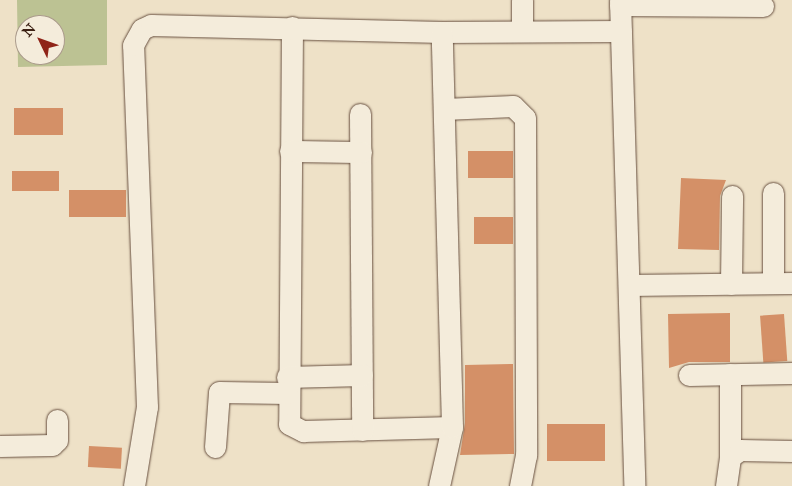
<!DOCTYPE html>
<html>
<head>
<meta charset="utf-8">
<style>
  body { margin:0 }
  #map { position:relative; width:792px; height:486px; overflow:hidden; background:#eee1c7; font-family:"IM FELL Great Primer",serif }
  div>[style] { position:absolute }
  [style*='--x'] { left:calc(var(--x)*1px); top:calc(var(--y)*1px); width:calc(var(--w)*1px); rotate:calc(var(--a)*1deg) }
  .green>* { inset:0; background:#bcc293 }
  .building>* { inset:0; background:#d49067; transform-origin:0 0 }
  .roads { filter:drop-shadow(0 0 1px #685040) drop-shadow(0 0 1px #685040) }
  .street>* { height:21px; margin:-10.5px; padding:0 10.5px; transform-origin:10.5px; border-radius:10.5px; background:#f4ecdb }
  span { translate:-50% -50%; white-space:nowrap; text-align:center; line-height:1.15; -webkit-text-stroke:4px #f4ecdb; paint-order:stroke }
  .north { position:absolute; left:15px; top:15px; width:50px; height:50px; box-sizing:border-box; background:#f4ecdb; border:1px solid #aa9a8b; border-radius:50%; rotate:312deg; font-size:14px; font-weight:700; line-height:20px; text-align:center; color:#3b2013 }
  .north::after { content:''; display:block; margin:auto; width:18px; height:22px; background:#8f2418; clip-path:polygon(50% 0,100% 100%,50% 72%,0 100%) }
</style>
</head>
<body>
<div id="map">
  <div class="green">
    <i style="clip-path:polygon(evenodd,17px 0,107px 0,107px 65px,18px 67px,17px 0,25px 25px,55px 25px,55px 55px,25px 55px,25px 25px)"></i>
  </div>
  <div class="building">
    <i style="left:14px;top:108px;width:49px;height:27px"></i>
    <i style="left:513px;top:151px;width:27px;height:45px;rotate:90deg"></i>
    <i style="left:12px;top:171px;width:47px;height:20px"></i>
    <i style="clip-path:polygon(681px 178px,726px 180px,720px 196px,719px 250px,678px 249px)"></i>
    <i style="left:69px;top:190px;width:57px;height:27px"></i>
    <i style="left:474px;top:217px;width:39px;height:27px"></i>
    <i style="clip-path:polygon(730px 313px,730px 362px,689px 362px,669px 368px,668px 314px)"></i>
    <i style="left:784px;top:314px;width:47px;height:24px;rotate:86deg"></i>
    <i style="clip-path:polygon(513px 364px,514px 454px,460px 455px,465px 423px,465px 365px)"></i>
    <i style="left:547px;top:424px;width:58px;height:37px"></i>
    <i style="left:89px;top:446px;width:33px;height:21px;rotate:3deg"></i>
  </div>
  <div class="roads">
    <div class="street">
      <i style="--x:620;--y:0;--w:486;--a:88.3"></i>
      <i style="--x:620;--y:5;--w:143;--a:0.4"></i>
      <i style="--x:292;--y:27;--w:397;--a:90.4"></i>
      <i style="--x:289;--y:424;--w:16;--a:27"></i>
      <i style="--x:303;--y:431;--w:149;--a:-1.5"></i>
      <i style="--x:522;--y:31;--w:31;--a:-90"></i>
      <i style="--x:444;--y:109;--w:69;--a:-2.5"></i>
      <i style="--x:513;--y:106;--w:17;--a:45"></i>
      <i style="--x:525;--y:118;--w:337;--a:89.8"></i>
      <i style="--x:526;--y:455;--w:32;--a:101"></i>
      <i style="--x:360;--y:114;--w:316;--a:89.6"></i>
      <i style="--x:290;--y:151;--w:71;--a:0.8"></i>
      <i style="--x:773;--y:193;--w:90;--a:90"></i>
      <i style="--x:731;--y:284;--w:88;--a:-89.3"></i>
      <i style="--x:629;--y:285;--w:163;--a:-0.7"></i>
      <i style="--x:730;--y:374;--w:83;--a:90"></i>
      <i style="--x:689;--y:375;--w:103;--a:-1.1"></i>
      <i style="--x:287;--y:377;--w:75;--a:-1.5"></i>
      <i style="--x:0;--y:446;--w:52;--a:-1.1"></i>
      <i style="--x:52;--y:445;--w:7;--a:-45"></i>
      <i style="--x:57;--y:440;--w:20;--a:-90"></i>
      <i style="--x:215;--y:447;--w:55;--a:-85.8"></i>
      <i style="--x:219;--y:392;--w:68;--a:0.8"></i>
      <i style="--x:134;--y:486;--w:80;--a:-80.7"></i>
      <i style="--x:147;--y:407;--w:362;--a:-92.2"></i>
      <i style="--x:133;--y:45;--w:18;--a:-61"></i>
      <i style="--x:142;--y:29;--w:10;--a:-24"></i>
      <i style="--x:151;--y:25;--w:291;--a:1.4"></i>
      <i style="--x:442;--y:32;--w:179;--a:-0.3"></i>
      <i style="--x:439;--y:486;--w:60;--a:-77.6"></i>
      <i style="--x:452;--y:427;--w:395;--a:-91.5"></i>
      <i style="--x:726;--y:486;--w:29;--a:-82"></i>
      <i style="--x:730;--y:457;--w:12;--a:-35"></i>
      <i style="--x:740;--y:450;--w:52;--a:1.1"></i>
    </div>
  </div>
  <div class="north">N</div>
</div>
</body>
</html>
